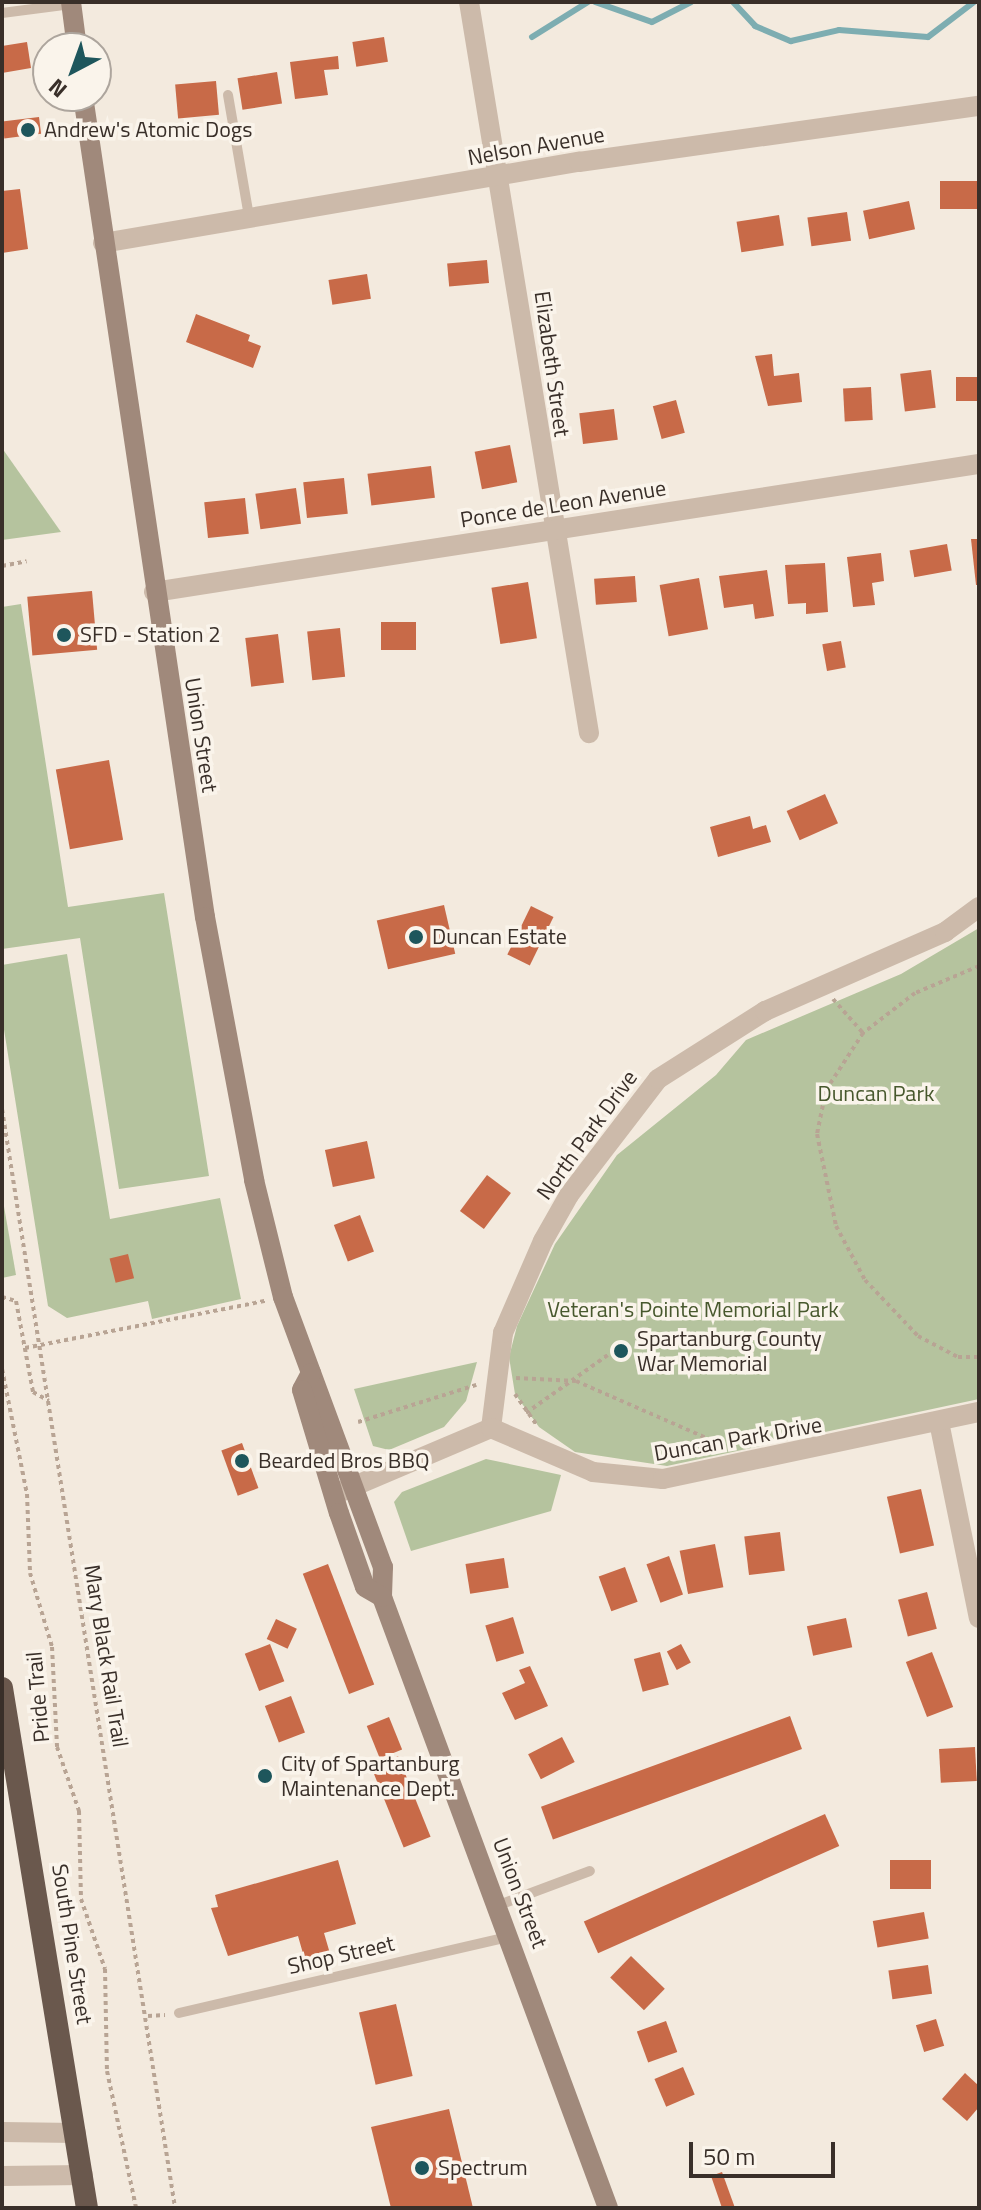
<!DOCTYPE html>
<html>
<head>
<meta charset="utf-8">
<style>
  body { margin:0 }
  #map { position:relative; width:981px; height:2210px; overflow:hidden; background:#f3eade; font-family:"Titillium Web",sans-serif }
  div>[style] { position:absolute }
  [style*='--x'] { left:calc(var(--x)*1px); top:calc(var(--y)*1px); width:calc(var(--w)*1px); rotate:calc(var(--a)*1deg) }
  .green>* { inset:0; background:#b5c39e }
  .stream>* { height:6px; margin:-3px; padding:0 3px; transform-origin:3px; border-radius:3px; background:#7dadb1 }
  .building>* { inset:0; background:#c86a48; transform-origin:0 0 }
  .path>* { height:4px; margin-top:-2px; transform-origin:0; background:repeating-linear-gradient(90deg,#b8a494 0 4px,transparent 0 8px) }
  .service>* { height:10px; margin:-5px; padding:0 5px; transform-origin:5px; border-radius:5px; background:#ccbaaa }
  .minor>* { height:20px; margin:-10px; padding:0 10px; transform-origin:10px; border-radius:10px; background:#ccbaaa }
  .tertiary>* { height:20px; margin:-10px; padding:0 10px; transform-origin:10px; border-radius:10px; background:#ccbaaa }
  .secondary>* { height:20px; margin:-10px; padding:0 10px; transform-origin:10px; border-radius:10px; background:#a0897b }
  .trunk>* { height:22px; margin:-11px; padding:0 11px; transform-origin:11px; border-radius:11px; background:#6a584d }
  .dots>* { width:22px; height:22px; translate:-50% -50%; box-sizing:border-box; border:4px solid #faf4eb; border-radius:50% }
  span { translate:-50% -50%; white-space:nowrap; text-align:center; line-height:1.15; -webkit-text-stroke:7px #faf4eb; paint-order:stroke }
  .poi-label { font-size:22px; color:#392f29 }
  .left { translate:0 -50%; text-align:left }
  .street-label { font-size:22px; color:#392f29 }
  .park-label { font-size:22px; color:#47582d }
  .frame { position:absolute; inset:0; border:4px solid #392f29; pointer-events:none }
  .north { position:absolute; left:32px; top:32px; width:80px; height:80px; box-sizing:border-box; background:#faf4eb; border:2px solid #ada59d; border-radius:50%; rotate:221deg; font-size:22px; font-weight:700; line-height:32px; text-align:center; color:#392f29 }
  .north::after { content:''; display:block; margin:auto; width:28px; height:36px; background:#1e565c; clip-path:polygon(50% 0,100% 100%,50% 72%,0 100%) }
  .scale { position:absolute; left:689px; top:2142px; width:146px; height:36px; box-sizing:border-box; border:4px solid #392f29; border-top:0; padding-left:10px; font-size:24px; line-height:28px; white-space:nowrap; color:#392f29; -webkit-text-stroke:6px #faf4eb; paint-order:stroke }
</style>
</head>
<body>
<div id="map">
  <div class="green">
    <i style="clip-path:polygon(2px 448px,61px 532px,2px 540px)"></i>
    <i style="clip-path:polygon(21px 604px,68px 907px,164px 893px,209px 1176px,119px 1189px,80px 938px,2px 949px,2px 607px)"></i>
    <i style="clip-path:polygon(979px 928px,979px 1399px,667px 1466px,575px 1452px,539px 1427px,515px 1394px,509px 1357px,517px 1326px,555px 1244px,617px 1155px,716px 1075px,746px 1040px,901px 974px)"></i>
    <i style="clip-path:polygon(67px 954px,110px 1219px,220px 1198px,241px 1299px,152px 1319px,148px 1301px,67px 1318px,48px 1306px,2px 1017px,2px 965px)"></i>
    <i style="clip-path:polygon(2px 1195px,16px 1275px,2px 1278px)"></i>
    <i style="clip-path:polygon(477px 1362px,466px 1401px,444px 1427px,389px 1450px,373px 1446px,354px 1389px)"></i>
    <i style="clip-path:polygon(486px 1459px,561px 1475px,551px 1511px,411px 1551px,394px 1502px,402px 1492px)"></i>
  </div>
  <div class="stream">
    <i style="--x:595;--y:2;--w:60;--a:19.3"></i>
    <i style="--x:652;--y:22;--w:44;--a:-27.1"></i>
    <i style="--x:733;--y:2;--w:33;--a:47"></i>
    <i style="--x:755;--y:26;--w:39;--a:23"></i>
    <i style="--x:791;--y:41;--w:49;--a:-12.9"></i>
    <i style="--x:839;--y:30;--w:89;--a:4.5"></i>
    <i style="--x:928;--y:37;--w:58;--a:-37.3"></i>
    <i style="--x:532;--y:37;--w:66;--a:-32"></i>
  </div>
  <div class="building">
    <i style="left:384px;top:37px;width:25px;height:32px;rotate:81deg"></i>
    <i style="clip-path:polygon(27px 42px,31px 68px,2px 73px,2px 46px)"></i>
    <i style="clip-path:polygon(338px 56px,339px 69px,324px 70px,328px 95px,295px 99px,290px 62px)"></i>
    <i style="left:277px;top:72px;width:32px;height:40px;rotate:81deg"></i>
    <i style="left:216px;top:81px;width:34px;height:41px;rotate:85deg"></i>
    <i style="left:39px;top:117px;width:17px;height:37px;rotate:83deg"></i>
    <i style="left:979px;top:181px;width:28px;height:39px;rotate:90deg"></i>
    <i style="clip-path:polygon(20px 189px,28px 249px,2px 253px,2px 191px)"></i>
    <i style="left:909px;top:201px;width:29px;height:47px;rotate:78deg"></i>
    <i style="left:847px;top:212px;width:29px;height:40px;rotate:82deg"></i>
    <i style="left:779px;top:215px;width:31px;height:43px;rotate:81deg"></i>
    <i style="left:487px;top:260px;width:23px;height:40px;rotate:85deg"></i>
    <i style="left:367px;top:274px;width:25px;height:39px;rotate:81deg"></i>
    <i style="clip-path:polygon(196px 314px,250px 335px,248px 341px,261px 346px,253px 368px,186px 342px)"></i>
    <i style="clip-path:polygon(772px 354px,774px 376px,799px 373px,802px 402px,768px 406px,755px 356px)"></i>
    <i style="left:931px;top:370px;width:38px;height:31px;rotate:83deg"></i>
    <i style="left:979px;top:377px;width:24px;height:23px;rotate:90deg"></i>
    <i style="left:871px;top:387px;width:33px;height:28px;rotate:87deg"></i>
    <i style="left:676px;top:400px;width:34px;height:24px;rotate:75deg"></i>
    <i style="left:614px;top:409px;width:31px;height:35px;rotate:83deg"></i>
    <i style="left:510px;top:445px;width:38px;height:36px;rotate:79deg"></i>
    <i style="left:431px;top:466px;width:32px;height:64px;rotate:83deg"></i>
    <i style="left:344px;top:478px;width:36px;height:41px;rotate:84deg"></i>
    <i style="left:296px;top:488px;width:36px;height:41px;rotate:82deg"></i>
    <i style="left:245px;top:498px;width:36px;height:41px;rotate:84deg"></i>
    <i style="clip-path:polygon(971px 539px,979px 539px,979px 585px,976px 585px)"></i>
    <i style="left:947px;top:544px;width:27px;height:38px;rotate:80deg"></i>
    <i style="clip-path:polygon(881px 553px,884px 581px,872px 583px,875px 605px,853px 607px,847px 557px)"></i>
    <i style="clip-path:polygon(825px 563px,828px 612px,806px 614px,806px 603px,788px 604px,785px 565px)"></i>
    <i style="clip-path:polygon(767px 570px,774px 616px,755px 619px,753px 604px,724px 608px,719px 576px)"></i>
    <i style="left:635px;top:576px;width:26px;height:41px;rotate:86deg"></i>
    <i style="left:699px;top:578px;width:52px;height:40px;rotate:80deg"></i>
    <i style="left:528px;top:582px;width:57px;height:37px;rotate:81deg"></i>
    <i style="left:92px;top:591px;width:59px;height:65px;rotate:85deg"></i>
    <i style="left:381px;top:622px;width:35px;height:28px"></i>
    <i style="left:340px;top:628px;width:49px;height:33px;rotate:84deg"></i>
    <i style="left:278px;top:634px;width:49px;height:33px;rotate:83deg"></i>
    <i style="left:841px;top:641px;width:27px;height:19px;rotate:80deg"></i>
    <i style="left:109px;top:760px;width:81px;height:54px;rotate:80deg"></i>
    <i style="left:825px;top:794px;width:32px;height:42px;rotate:66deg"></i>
    <i style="clip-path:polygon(750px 816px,753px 829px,766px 825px,771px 842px,718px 857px,710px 827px)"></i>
    <i style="left:444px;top:905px;width:50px;height:69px;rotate:77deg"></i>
    <i style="left:531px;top:906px;width:25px;height:54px;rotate:26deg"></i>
    <i style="left:367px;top:1141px;width:38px;height:43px;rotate:78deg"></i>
    <i style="left:487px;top:1175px;width:30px;height:45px;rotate:37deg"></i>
    <i style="left:360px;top:1215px;width:39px;height:28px;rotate:69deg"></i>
    <i style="left:128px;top:1254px;width:25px;height:19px;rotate:76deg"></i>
    <i style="left:242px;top:1443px;width:48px;height:22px;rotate:70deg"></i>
    <i style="left:921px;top:1489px;width:58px;height:35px;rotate:77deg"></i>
    <i style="left:780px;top:1532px;width:39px;height:36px;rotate:83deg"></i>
    <i style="left:715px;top:1544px;width:44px;height:36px;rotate:79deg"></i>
    <i style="left:669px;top:1556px;width:41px;height:24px;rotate:70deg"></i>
    <i style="left:504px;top:1558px;width:30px;height:39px;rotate:81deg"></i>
    <i style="left:328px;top:1564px;width:129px;height:27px;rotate:69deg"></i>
    <i style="left:625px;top:1567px;width:37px;height:28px;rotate:70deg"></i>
    <i style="left:927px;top:1592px;width:38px;height:30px;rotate:75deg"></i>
    <i style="left:513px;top:1617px;width:38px;height:29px;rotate:73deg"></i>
    <i style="left:846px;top:1618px;width:30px;height:40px;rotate:78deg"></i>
    <i style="left:276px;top:1619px;width:23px;height:22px;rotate:25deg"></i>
    <i style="left:270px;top:1644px;width:40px;height:27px;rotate:69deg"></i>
    <i style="left:681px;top:1644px;width:21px;height:16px;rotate:62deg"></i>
    <i style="left:660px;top:1652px;width:34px;height:27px;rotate:75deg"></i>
    <i style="left:932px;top:1652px;width:59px;height:28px;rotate:69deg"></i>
    <i style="clip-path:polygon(530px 1666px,548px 1706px,515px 1720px,502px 1693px,525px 1683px,519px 1670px)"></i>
    <i style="left:291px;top:1696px;width:39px;height:28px;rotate:69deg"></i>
    <i style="left:790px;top:1716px;width:35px;height:265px;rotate:70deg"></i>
    <i style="left:389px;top:1717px;width:35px;height:24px;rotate:68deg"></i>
    <i style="left:562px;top:1737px;width:28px;height:38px;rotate:63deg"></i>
    <i style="left:975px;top:1747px;width:34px;height:36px;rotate:87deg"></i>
    <i style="left:398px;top:1756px;width:87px;height:29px;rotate:68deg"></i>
    <i style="left:825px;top:1814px;width:35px;height:264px;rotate:66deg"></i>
    <i style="clip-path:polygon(338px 1860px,356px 1924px,324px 1933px,331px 1957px,306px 1964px,298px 1936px,228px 1956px,211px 1908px,218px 1907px,215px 1895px)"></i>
    <i style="left:890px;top:1860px;width:41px;height:29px"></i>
    <i style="left:924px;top:1912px;width:27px;height:52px;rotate:80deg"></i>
    <i style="left:631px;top:1956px;width:47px;height:30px;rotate:44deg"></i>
    <i style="left:928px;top:1965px;width:29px;height:40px;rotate:82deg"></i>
    <i style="left:396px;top:2004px;width:74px;height:38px;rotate:77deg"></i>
    <i style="left:936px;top:2019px;width:28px;height:21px;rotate:73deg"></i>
    <i style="left:666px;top:2021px;width:33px;height:31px;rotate:70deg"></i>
    <i style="left:683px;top:2067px;width:30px;height:31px;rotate:67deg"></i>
    <i style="clip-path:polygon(965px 2073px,979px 2086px,979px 2107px,967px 2121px,942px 2099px)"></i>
    <i style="clip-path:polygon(449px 2109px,473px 2208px,391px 2208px,371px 2127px)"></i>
    <i style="clip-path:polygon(722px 2172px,735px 2208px,722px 2208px,711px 2176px)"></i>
  </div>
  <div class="path">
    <i style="--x:2;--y:566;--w:25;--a:-11"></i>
    <i style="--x:979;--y:966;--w:69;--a:157.1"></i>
    <i style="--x:915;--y:993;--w:66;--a:142.4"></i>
    <i style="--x:863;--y:1033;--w:68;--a:123"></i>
    <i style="--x:826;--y:1090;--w:45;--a:101.6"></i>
    <i style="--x:817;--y:1134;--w:94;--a:78.3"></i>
    <i style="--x:836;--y:1226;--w:61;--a:61.8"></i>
    <i style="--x:865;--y:1280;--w:77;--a:46.6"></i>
    <i style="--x:918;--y:1336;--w:45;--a:27.7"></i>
    <i style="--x:958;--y:1357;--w:21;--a:0"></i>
    <i style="--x:833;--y:999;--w:45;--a:48.6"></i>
    <i style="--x:2;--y:1109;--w:1113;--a:81.05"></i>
    <i style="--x:2;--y:1297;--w:15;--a:16"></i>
    <i style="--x:16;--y:1301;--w:93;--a:79.4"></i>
    <i style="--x:33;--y:1392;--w:18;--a:29"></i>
    <i style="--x:25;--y:1348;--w:245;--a:-11.1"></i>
    <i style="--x:2;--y:1369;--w:127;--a:78.7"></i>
    <i style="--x:27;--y:1494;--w:79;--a:87.8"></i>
    <i style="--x:30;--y:1573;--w:77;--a:73.4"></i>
    <i style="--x:52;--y:1647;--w:100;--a:87.1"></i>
    <i style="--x:57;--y:1747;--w:68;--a:71"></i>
    <i style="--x:79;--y:1811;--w:88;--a:88.7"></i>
    <i style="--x:81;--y:1899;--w:74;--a:71.1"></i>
    <i style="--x:105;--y:1969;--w:102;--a:88.9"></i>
    <i style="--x:107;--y:2071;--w:140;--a:78"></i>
    <i style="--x:516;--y:1378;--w:60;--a:2.9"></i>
    <i style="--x:576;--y:1381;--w:163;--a:23.6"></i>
    <i style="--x:515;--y:1394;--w:39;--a:55"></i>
    <i style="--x:526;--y:1413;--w:100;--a:-35.3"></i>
    <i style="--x:358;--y:1422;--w:124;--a:-17.4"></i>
    <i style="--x:148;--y:2016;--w:17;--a:-3"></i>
  </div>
  <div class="service">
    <i style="--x:2;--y:13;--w:70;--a:-7.4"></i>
    <i style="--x:228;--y:95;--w:123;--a:80.2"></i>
    <i style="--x:499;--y:1905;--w:97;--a:-20.5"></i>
    <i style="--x:179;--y:2013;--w:339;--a:-13"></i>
  </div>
  <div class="minor">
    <i style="--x:469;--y:2;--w:741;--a:80.68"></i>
    <i style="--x:103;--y:243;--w:483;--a:-9.7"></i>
    <i style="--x:579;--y:162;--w:404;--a:-8"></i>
    <i style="--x:154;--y:592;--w:835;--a:-8.82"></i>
    <i style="--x:939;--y:1422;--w:200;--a:78.5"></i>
    <i style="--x:491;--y:1428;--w:96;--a:-82.8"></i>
    <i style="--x:503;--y:1333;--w:100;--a:-66.5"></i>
    <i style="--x:543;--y:1241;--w:53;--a:-60.5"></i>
    <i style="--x:569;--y:1195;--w:146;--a:-52.5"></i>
    <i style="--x:658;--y:1079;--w:127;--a:-32.4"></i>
    <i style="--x:765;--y:1011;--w:197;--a:-23.7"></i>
    <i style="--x:945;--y:932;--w:42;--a:-36.3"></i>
    <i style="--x:2;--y:2132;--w:74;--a:0.8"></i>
    <i style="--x:2;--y:2176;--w:81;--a:-0.7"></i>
  </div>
  <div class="tertiary">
    <i style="--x:338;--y:1493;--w:166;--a:-23"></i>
    <i style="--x:491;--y:1428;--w:111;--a:23.3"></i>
    <i style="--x:593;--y:1472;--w:70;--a:5.7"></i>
    <i style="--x:663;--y:1479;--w:323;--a:-12"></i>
  </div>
  <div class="secondary">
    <i style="--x:71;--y:2;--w:46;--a:82.6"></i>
    <i style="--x:83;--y:96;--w:830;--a:81.55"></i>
    <i style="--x:205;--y:917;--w:268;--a:79.4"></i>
    <i style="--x:254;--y:1180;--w:121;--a:76.1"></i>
    <i style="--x:283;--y:1297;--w:288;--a:69.7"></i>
    <i style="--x:383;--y:1567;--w:30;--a:92"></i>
    <i style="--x:382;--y:1597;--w:651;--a:69.7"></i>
    <i style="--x:311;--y:1373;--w:19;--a:118"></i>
    <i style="--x:302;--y:1390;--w:128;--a:73.3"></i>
    <i style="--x:339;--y:1513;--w:78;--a:70.6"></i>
    <i style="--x:365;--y:1587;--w:20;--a:30"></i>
  </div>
  <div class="trunk">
    <i style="--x:2;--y:1688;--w:527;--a:80.72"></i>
  </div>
  <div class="dots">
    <i style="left:28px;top:130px;background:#1e565c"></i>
    <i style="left:64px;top:635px;background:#1e565c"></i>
    <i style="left:416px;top:937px;background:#1e565c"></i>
    <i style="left:621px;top:1351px;background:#1e565c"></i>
    <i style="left:242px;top:1461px;background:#1e565c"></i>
    <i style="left:265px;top:1776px;background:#1e565c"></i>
    <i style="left:422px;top:2168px;background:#1e565c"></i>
  </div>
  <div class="poi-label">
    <span class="left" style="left:44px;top:130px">Andrew's Atomic Dogs</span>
    <span class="left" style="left:80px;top:635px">SFD - Station 2</span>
    <span class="left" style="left:432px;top:937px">Duncan Estate</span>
    <span class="left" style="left:637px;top:1351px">Spartanburg County<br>War Memorial</span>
    <span class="left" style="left:258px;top:1461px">Bearded Bros BBQ</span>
    <span class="left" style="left:281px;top:1776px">City of Spartanburg<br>Maintenance Dept.</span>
    <span class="left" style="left:438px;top:2168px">Spectrum</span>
  </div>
  <div class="street-label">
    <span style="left:536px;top:146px;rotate:-10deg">Nelson Avenue</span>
    <span style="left:552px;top:364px;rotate:82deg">Elizabeth Street</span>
    <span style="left:563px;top:504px;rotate:-9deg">Ponce de Leon Avenue</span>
    <span style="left:201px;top:735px;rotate:81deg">Union Street</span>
    <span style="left:587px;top:1135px;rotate:-54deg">North Park Drive</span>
    <span style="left:738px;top:1439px;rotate:-10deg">Duncan Park Drive</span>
    <span style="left:106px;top:1656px;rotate:81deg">Mary Black Rail Trail</span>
    <span style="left:38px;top:1697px;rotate:-95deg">Pride Trail</span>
    <span style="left:520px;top:1893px;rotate:69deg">Union Street</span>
    <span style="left:72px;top:1944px;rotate:81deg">South Pine Street</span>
    <span style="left:341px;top:1955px;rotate:-13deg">Shop Street</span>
  </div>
  <div class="park-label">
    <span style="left:876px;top:1094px">Duncan Park</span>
    <span style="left:693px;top:1310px">Veteran's Pointe Memorial Park</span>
  </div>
  <div class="frame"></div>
  <div class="north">N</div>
  <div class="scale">50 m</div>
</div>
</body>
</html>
